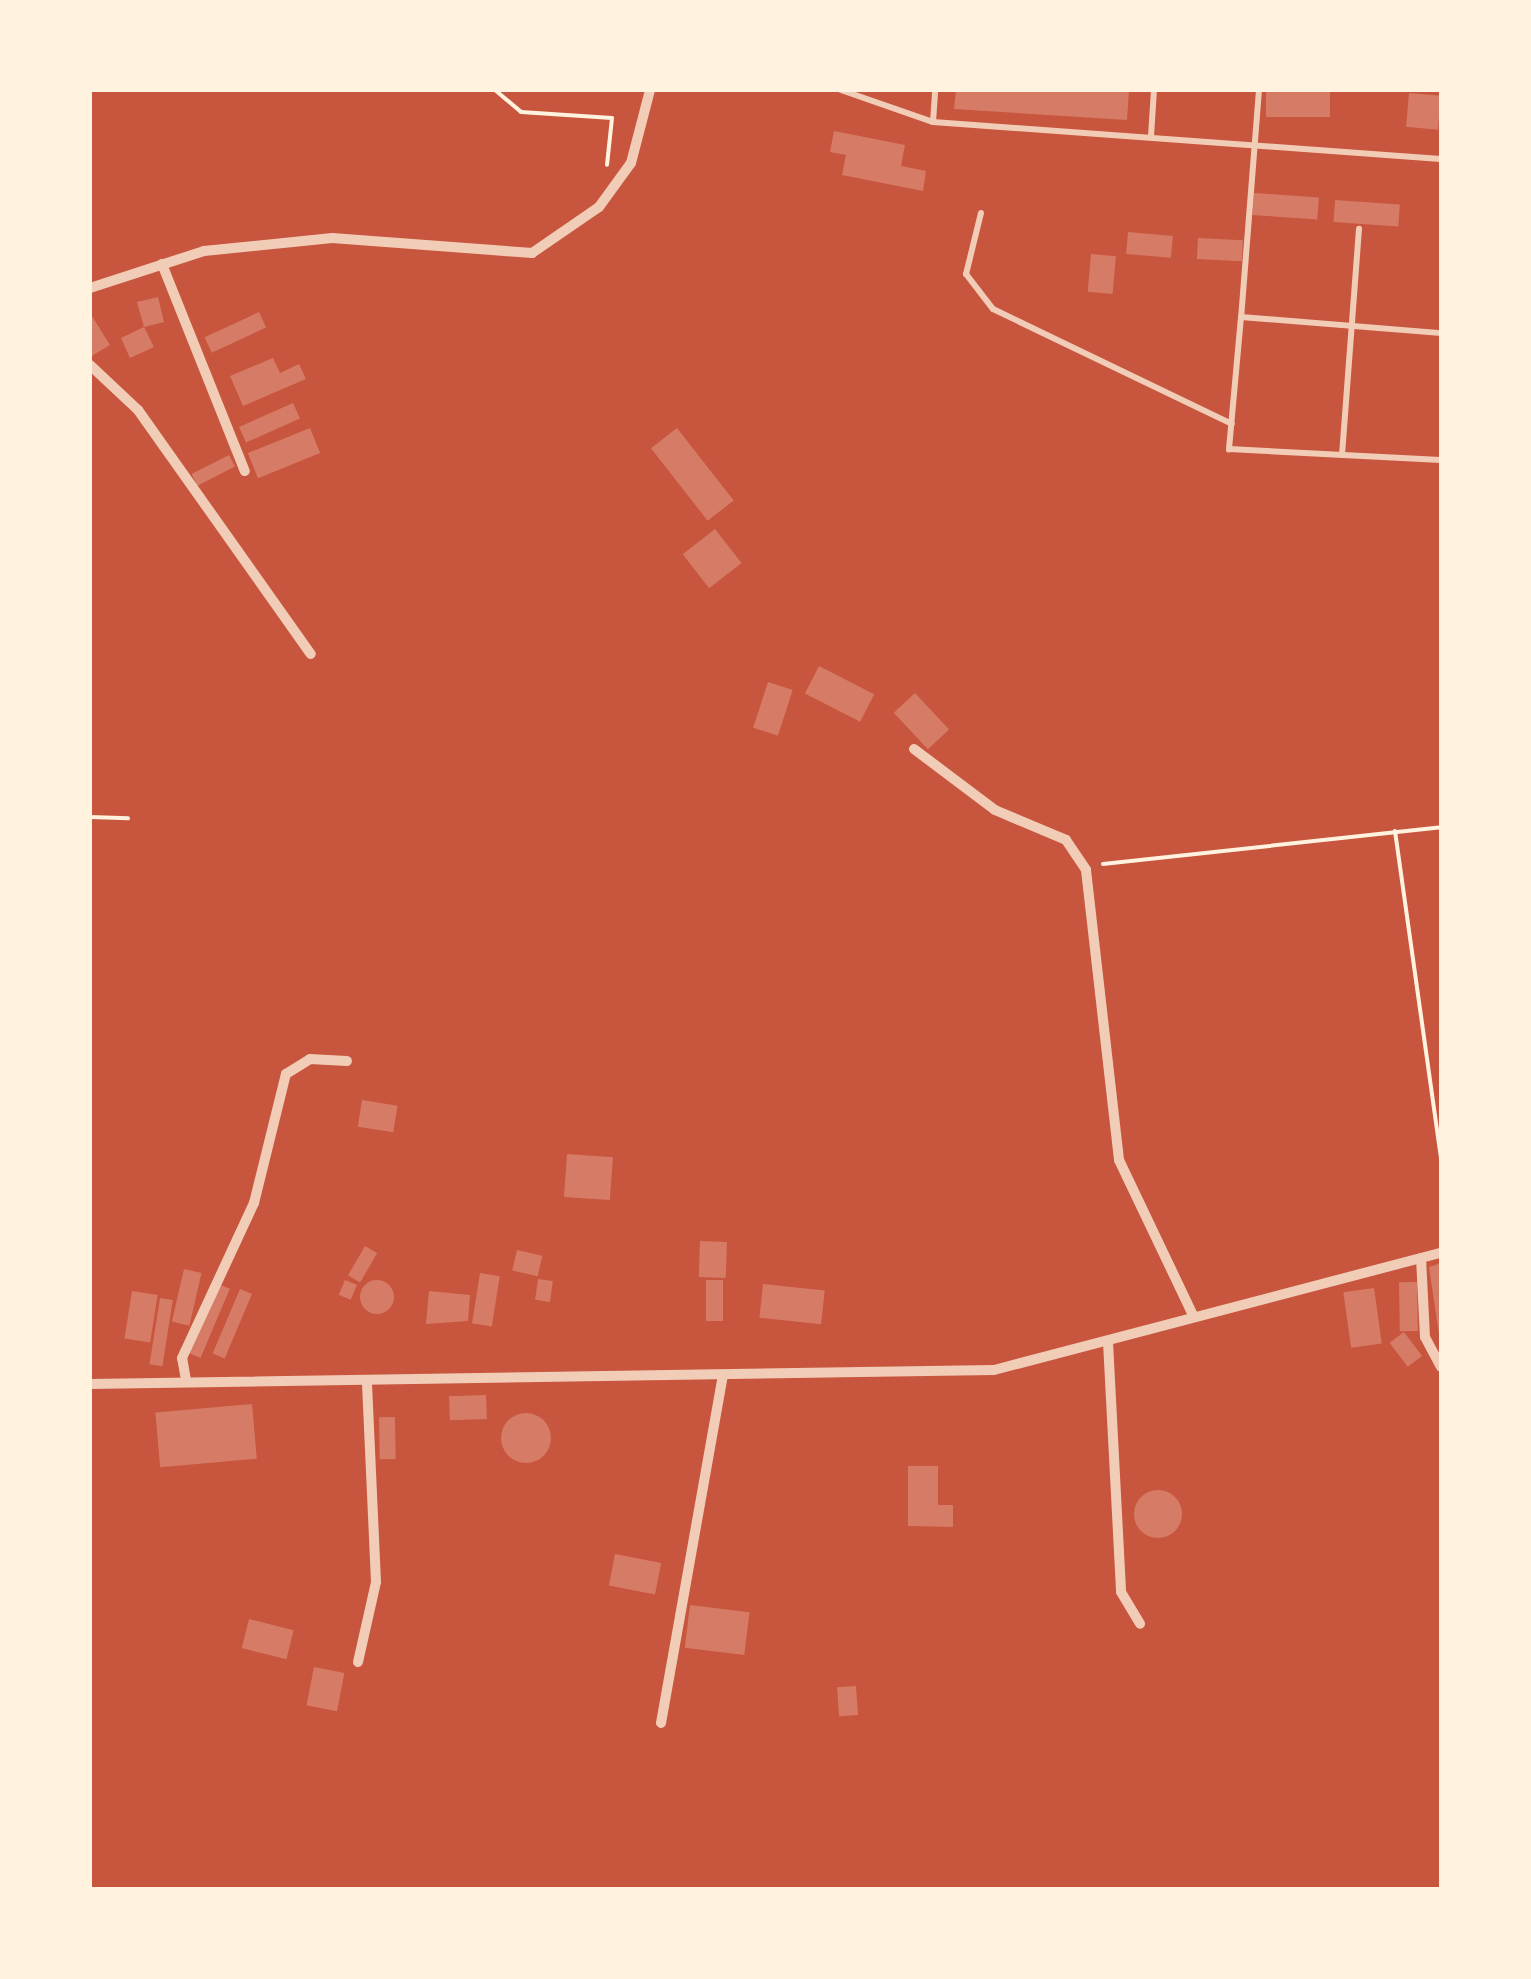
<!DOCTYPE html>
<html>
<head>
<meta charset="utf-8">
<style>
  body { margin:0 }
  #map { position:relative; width:1531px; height:1979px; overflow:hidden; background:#c8553d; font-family:"Space Grotesk",sans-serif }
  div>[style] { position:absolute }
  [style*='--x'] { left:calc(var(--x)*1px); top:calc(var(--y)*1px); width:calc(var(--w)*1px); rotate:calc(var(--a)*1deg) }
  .building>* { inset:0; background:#d67c66; transform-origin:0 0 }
  .round { border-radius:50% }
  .path>* { height:4px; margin:-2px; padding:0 2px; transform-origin:2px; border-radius:2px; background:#fff3e0 }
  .service>* { height:6px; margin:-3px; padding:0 3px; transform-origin:3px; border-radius:3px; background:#f1ccb7 }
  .minor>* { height:10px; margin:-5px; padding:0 5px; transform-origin:5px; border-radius:5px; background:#f1ccb7 }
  span { translate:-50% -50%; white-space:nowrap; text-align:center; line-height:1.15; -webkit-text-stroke:8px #fff3e0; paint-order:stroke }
  .frame { position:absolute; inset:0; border:92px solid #fff3e0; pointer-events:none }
</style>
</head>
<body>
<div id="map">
  <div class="building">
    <i style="clip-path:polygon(956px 90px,1129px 90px,1127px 120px,954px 109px)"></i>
    <i style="left:1266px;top:90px;width:64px;height:27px"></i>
    <i style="left:1409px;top:93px;width:32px;height:34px;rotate:5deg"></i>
    <i style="clip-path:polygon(834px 131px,905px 145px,901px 166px,926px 171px,923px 191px,842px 175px,846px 155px,830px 152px)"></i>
    <i style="left:1254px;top:193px;width:65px;height:22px;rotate:4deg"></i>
    <i style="left:1335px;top:200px;width:65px;height:22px;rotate:4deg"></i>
    <i style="left:1128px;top:232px;width:45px;height:22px;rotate:5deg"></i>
    <i style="left:1198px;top:238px;width:45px;height:21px;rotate:3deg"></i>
    <i style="left:1091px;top:254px;width:25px;height:38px;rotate:5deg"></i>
    <i style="clip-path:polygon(158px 297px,164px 322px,144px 327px,154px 347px,130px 358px,121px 338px,144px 327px,137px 302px)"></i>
    <i style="left:259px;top:312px;width:17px;height:60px;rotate:65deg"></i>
    <i style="clip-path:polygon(90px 313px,110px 345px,90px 357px)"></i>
    <i style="clip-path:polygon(273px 358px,280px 373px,299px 364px,306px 379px,243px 406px,230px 376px)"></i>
    <i style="left:293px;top:403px;width:17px;height:59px;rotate:66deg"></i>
    <i style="left:310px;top:428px;width:27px;height:67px;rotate:68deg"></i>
    <i style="left:677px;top:428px;width:92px;height:33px;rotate:52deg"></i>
    <i style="left:229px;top:455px;width:13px;height:42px;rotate:63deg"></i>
    <i style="left:715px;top:529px;width:43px;height:41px;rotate:52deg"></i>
    <i style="left:819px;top:666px;width:62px;height:31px;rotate:27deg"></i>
    <i style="left:768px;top:682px;width:26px;height:48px;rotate:18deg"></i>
    <i style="left:915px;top:693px;width:50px;height:29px;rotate:47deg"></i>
    <i style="left:362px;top:1100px;width:36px;height:27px;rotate:9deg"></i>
    <i style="left:567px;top:1154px;width:46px;height:43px;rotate:4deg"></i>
    <i style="left:700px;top:1241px;width:27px;height:36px;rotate:2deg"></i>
    <i style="left:365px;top:1246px;width:14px;height:34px;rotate:30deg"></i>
    <i style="left:517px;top:1250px;width:26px;height:21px;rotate:13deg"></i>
    <i style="clip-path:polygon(1441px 1263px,1441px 1348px,1429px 1267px)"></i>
    <i style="left:184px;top:1269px;width:18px;height:54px;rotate:13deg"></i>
    <i style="left:480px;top:1273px;width:20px;height:51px;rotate:9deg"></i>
    <i style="left:538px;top:1279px;width:15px;height:21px;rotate:8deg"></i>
    <i style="left:345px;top:1280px;width:13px;height:16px;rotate:23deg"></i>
    <i style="left:706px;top:1280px;width:17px;height:41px"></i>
    <i class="round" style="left:360px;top:1280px;width:34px;height:34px"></i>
    <i style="left:1417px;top:1282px;width:49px;height:18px;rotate:89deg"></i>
    <i style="left:216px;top:1283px;width:15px;height:75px;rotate:23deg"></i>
    <i style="left:763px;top:1284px;width:62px;height:34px;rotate:6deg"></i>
    <i style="left:1374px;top:1288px;width:56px;height:31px;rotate:82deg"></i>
    <i style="left:240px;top:1289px;width:13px;height:70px;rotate:23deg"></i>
    <i style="left:132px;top:1291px;width:26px;height:48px;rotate:9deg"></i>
    <i style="clip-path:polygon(429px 1291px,470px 1295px,468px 1321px,426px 1324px)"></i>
    <i style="left:160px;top:1298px;width:13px;height:67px;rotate:9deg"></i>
    <i style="left:1404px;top:1332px;width:30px;height:18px;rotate:53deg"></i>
    <i style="left:486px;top:1395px;width:24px;height:37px;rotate:88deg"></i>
    <i style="left:252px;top:1404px;width:55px;height:97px;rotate:85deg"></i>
    <i class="round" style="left:501px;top:1413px;width:50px;height:50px"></i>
    <i style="left:395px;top:1417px;width:42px;height:16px;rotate:89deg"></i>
    <i style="clip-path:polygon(908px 1466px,938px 1466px,938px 1505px,953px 1505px,953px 1527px,908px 1526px)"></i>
    <i class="round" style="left:1134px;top:1490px;width:48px;height:48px"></i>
    <i style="left:615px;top:1554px;width:47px;height:32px;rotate:11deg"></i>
    <i style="left:690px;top:1605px;width:60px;height:43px;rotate:7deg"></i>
    <i style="left:249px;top:1619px;width:46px;height:30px;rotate:14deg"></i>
    <i style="left:314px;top:1667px;width:31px;height:39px;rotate:11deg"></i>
    <i style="left:856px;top:1686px;width:29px;height:19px;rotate:86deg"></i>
  </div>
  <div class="path">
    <i style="--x:495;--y:90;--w:34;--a:40"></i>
    <i style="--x:521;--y:112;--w:91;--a:3.8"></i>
    <i style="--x:612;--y:118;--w:47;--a:96.1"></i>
    <i style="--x:90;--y:817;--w:38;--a:2"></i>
    <i style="--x:1395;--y:831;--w:329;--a:82"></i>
    <i style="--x:1103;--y:864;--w:340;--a:-6.2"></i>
  </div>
  <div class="service">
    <i style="--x:841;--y:90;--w:97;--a:19.2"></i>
    <i style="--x:933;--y:122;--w:509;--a:4.17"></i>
    <i style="--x:1259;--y:90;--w:228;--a:94.5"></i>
    <i style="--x:1241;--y:317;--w:201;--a:4.6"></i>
    <i style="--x:933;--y:122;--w:32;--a:-86"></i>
    <i style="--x:1151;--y:136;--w:46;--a:-86.3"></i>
    <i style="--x:981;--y:213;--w:63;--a:103.8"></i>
    <i style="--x:966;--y:274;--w:44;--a:52.4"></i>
    <i style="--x:993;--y:309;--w:265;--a:25.7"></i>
    <i style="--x:1241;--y:317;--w:133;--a:95.2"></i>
    <i style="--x:1229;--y:449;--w:212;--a:3"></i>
    <i style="--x:1342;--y:455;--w:227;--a:-85.7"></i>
  </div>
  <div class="minor">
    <i style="--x:162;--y:264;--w:223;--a:68.2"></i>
    <i style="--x:90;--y:288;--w:120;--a:-18"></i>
    <i style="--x:204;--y:251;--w:129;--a:-5.8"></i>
    <i style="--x:332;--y:238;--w:201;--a:4.3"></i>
    <i style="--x:532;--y:253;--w:81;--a:-34.5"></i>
    <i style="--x:599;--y:207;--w:54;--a:-54"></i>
    <i style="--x:631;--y:163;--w:75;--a:-75.4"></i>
    <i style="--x:90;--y:365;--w:66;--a:43.2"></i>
    <i style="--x:138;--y:410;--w:299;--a:54.7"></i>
    <i style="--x:914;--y:749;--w:101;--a:37"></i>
    <i style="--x:995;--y:810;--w:77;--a:22.9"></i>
    <i style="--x:1066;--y:840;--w:36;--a:56"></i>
    <i style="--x:1086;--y:870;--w:292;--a:83.5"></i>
    <i style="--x:1119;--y:1160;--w:174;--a:64.5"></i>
    <i style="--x:1421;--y:1258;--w:79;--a:87.1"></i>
    <i style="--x:1425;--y:1337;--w:34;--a:62"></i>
    <i style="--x:1108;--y:1342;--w:250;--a:87"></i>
    <i style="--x:1121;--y:1592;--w:37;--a:59"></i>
    <i style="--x:186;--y:1380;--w:22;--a:-100"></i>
    <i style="--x:182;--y:1358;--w:171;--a:-65.1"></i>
    <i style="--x:254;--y:1203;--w:133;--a:-76.1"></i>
    <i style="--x:286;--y:1074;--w:28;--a:-32"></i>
    <i style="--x:310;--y:1059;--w:37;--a:3"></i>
    <i style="--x:90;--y:1384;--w:904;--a:-0.89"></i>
    <i style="--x:994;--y:1370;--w:462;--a:-14.7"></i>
    <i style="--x:358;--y:1662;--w:82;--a:-77.3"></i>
    <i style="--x:376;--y:1582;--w:199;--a:-92.6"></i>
    <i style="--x:661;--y:1723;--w:353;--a:-79.9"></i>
  </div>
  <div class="frame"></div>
</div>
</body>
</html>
